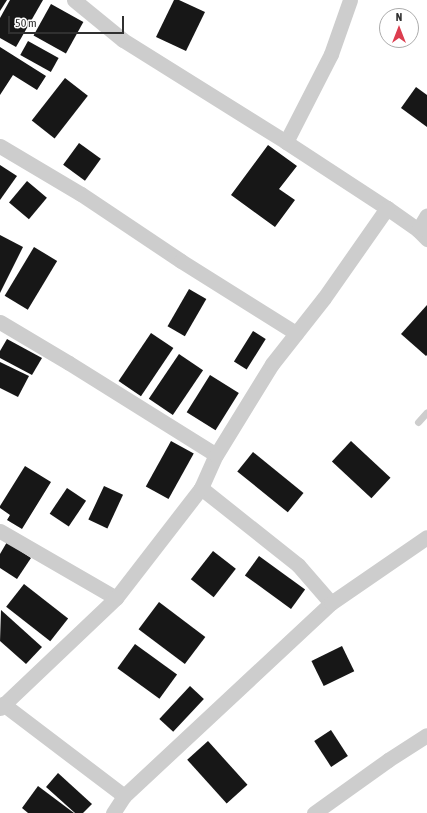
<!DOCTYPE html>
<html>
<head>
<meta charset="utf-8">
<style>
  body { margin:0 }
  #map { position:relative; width:427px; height:813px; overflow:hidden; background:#fff; font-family:"Asap Condensed",sans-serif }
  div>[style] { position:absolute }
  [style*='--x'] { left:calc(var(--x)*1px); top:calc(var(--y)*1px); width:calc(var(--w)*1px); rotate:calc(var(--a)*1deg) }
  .building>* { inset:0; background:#171717; transform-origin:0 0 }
  .service>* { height:7px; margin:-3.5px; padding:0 3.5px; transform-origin:3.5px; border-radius:3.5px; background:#cdcdcd }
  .minor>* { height:15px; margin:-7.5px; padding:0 7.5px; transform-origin:7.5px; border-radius:7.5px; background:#cdcdcd }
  span { translate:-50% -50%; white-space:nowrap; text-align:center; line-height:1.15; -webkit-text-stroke:4px #fff; paint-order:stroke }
  .north { position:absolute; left:379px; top:8px; width:40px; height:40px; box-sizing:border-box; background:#fff; border:1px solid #acacac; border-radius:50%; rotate:0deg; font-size:11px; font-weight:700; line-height:16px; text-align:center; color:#303030 }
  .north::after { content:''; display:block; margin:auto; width:14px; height:18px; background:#dc3d4f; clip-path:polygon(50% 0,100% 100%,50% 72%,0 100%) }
  .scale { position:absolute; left:8px; top:16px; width:116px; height:18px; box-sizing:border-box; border:2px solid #303030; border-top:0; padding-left:5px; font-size:12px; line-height:14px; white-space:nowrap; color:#303030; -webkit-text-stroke:3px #fff; paint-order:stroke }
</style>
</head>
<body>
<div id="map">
  <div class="building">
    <i style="clip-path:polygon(0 0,7px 0,0 11px)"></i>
    <i style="clip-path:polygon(10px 0,43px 0,16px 47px,0 38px,0 18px)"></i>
    <i style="clip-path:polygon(174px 0,179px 0,205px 12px,186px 51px,156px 37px)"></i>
    <i style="left:51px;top:4px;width:37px;height:36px;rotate:29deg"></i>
    <i style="left:28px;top:41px;width:35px;height:16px;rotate:29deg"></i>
    <i style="clip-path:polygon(0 47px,46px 76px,37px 90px,13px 75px,0 95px)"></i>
    <i style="left:65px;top:78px;width:29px;height:54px;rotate:38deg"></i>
    <i style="clip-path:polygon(416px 87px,427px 95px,427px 127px,401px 108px)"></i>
    <i style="left:79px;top:143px;width:27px;height:27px;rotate:36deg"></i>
    <i style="clip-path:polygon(268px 145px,297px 166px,279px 189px,295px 200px,275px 227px,231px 195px)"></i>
    <i style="clip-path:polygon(0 165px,17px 176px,0 200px)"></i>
    <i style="left:27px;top:181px;width:26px;height:28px;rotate:40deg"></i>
    <i style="clip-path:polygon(0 235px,23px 247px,0 293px)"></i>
    <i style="left:34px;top:247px;width:27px;height:57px;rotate:31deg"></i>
    <i style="left:189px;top:289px;width:20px;height:43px;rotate:30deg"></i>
    <i style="clip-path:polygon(427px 305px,427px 355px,426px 356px,401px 334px)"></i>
    <i style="left:253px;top:331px;width:15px;height:36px;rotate:32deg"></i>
    <i style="left:151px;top:333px;width:27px;height:58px;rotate:34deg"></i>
    <i style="clip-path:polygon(7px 339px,42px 358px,32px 375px,0 358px,0 351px)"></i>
    <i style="left:179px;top:354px;width:29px;height:54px;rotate:34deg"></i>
    <i style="clip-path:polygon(0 362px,29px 376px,18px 397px,0 388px)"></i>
    <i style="left:210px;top:375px;width:34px;height:44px;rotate:32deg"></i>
    <i style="left:171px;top:441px;width:26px;height:52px;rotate:29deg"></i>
    <i style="left:351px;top:441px;width:54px;height:28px;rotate:43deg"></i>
    <i style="left:253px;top:452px;width:65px;height:25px;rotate:39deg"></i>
    <i style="clip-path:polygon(25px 466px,51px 482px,22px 529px,7px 520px,10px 515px,0 508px,0 506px)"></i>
    <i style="left:104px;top:486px;width:21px;height:37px;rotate:25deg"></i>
    <i style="left:67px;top:488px;width:23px;height:31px;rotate:34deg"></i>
    <i style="clip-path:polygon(7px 542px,31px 558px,17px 579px,0 568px,0 554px)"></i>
    <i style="left:213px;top:551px;width:29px;height:36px;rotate:38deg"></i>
    <i style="left:259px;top:556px;width:57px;height:24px;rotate:36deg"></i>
    <i style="left:24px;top:584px;width:56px;height:29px;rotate:38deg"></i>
    <i style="left:159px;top:602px;width:58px;height:34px;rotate:37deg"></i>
    <i style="clip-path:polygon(1px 610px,42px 647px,26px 664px,0 641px)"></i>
    <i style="left:135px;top:644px;width:52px;height:30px;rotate:36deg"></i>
    <i style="left:342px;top:646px;width:28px;height:34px;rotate:64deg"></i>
    <i style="left:190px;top:686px;width:19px;height:45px;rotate:43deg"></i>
    <i style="left:331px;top:730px;width:31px;height:20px;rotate:57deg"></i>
    <i style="left:208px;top:741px;width:59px;height:28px;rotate:48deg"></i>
    <i style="clip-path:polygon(58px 773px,92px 804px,83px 813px,75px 813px,46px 787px)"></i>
    <i style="clip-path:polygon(38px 786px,74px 813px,28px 813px,22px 808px)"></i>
  </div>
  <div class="service">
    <i style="--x:418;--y:422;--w:13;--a:-48"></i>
  </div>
  <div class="minor">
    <i style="--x:74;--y:0;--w:63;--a:39.2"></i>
    <i style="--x:123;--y:40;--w:192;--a:32"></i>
    <i style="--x:286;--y:142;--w:121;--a:33.2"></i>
    <i style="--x:387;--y:208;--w:38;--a:35"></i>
    <i style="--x:418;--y:230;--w:13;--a:45"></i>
    <i style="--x:286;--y:142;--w:99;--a:-62.9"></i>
    <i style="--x:331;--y:54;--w:57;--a:-70.6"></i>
    <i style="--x:0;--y:146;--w:94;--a:30.7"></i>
    <i style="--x:81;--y:194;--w:120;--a:33.8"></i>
    <i style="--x:181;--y:261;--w:136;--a:32.1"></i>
    <i style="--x:418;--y:230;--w:17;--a:-59"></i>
    <i style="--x:0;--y:322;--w:80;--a:30.7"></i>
    <i style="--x:69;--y:363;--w:173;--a:32"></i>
    <i style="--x:201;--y:488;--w:124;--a:38.4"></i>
    <i style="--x:298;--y:565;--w:50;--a:49"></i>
    <i style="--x:0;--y:531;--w:134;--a:30"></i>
    <i style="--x:3;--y:704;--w:152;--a:37.2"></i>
    <i style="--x:0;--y:708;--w:160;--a:-43.5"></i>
    <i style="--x:116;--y:598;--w:139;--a:-52.3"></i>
    <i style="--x:201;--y:488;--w:36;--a:-66"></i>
    <i style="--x:216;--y:455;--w:107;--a:-58.4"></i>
    <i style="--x:272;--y:364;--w:84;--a:-51.8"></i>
    <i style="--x:324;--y:298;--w:110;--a:-55"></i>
    <i style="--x:113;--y:813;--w:20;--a:-57"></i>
    <i style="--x:124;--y:796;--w:283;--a:-43"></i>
    <i style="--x:331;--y:603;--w:116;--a:-34.5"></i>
    <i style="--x:314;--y:813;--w:91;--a:-35.6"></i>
    <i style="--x:388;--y:760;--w:46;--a:-32.7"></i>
  </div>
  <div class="north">N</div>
  <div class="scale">50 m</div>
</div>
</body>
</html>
